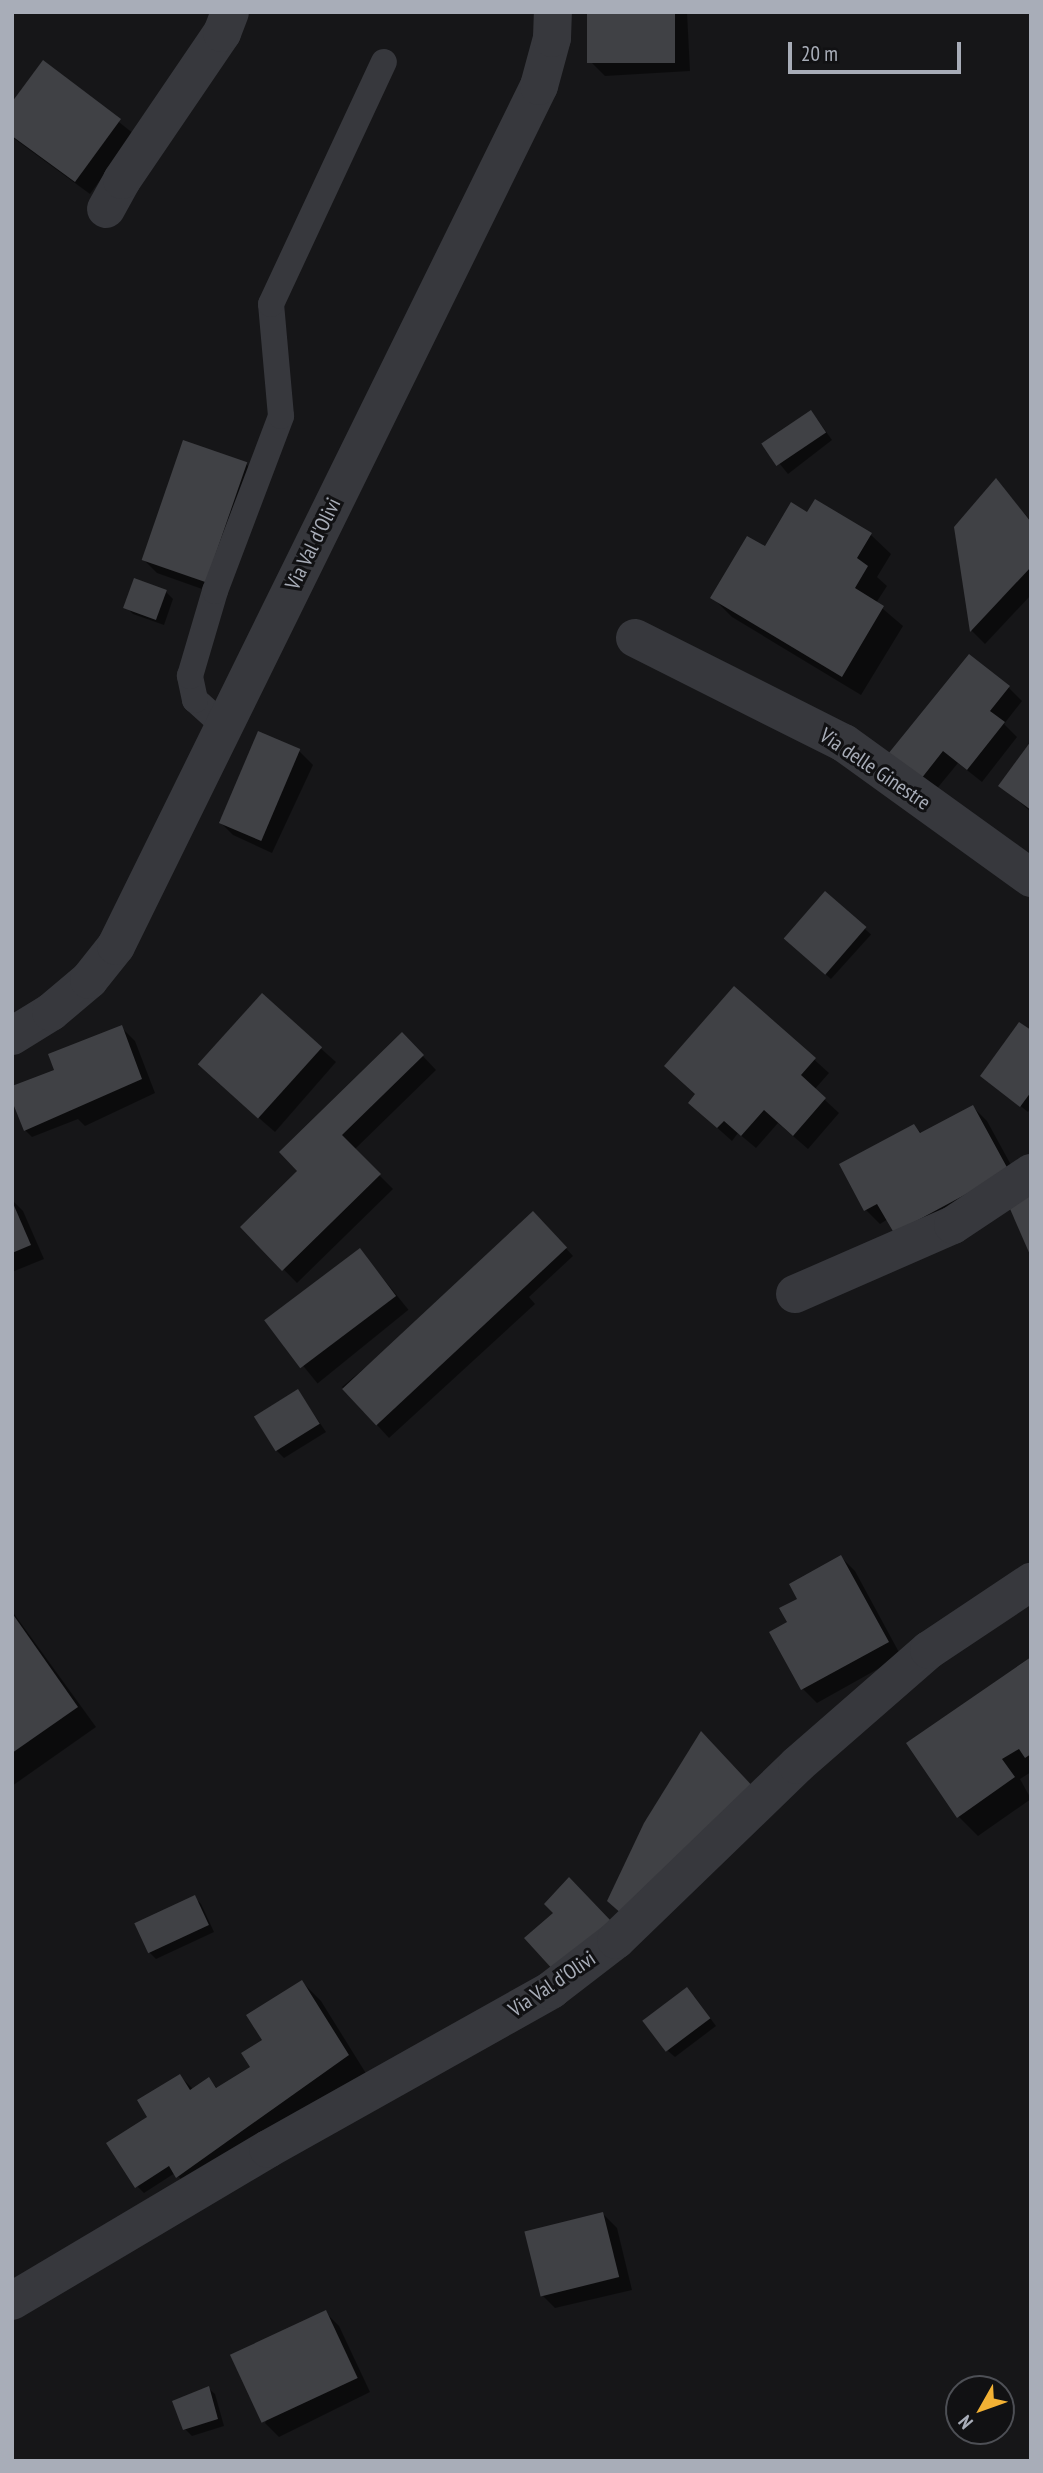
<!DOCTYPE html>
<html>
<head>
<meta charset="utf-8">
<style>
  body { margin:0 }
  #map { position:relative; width:1043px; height:2473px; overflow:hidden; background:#161618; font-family:"PT Sans Narrow",sans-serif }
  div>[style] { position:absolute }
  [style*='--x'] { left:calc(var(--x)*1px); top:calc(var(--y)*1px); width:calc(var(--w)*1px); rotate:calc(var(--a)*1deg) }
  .shadow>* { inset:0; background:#0007; transform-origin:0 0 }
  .building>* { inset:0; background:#404145; transform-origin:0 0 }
  .service>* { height:26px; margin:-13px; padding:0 13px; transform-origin:13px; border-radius:13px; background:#37383d }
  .minor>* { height:38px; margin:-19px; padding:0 19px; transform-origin:19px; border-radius:19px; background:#37383d }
  .tertiary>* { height:38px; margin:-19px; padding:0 19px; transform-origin:19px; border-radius:19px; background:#37383d }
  span { translate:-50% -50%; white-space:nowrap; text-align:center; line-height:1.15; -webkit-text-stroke:6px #111113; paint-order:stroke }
  .street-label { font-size:21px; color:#a8adb8 }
  .frame { position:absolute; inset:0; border:14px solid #a8adb8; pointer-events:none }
  .north { position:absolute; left:945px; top:2375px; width:70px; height:70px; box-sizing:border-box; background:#111113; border:2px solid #4d4f55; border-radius:50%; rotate:230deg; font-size:19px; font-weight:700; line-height:28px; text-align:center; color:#a8adb8 }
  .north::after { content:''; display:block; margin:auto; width:24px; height:32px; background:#f2b134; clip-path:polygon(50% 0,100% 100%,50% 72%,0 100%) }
  .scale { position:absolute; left:788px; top:42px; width:173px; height:32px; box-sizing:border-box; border:4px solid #a8adb8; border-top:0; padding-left:9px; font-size:21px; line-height:24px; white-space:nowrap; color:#a8adb8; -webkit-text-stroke:5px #111113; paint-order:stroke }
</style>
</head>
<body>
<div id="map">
  <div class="shadow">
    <i style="clip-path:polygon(589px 12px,687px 12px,690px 71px,605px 76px,591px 62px)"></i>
    <i style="clip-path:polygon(43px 62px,134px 134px,90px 194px,12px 137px,12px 105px)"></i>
    <i style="clip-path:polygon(817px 419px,832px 440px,788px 474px,766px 447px)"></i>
    <i style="clip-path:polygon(246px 464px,260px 478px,219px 595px,157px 573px,143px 559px)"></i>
    <i style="clip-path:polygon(996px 481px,1031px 521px,1031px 595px,985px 644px,972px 631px,956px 527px)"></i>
    <i style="clip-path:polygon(816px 501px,871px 535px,891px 554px,877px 577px,887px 586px,876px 603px,903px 626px,861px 695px,732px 617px,713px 598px,808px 514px)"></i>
    <i style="clip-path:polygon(166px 592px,173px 599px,164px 625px,133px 614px,126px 607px)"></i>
    <i style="clip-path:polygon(1008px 687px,1022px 701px,1004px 724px,1017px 737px,982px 782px,958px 763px,935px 791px,905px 768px)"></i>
    <i style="clip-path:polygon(1031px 744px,1031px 812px,1000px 785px)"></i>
    <i style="clip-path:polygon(299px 751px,313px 765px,272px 853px,233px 835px,219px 821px)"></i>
    <i style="left:825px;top:893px;width:62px;height:60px;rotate:42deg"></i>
    <i style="clip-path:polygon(735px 988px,829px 1073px,814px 1090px,839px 1113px,808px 1149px,778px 1123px,756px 1148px,738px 1133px,732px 1141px,704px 1116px,697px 1095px)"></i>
    <i style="clip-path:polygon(262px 996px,336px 1062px,275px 1132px,214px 1079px)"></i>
    <i style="clip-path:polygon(121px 1027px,135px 1041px,155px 1093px,85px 1126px,78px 1119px,32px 1137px,25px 1130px,56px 1071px)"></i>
    <i style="clip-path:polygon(1031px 1033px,1031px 1108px,1028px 1112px,982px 1076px)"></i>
    <i style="clip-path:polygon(402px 1034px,436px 1070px,354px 1150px,393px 1189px,297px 1283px,242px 1227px,299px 1171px)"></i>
    <i style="clip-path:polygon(973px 1107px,987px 1121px,1022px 1185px,909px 1246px,888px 1219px,880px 1224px,866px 1210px,914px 1126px,922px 1134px)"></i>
    <i style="clip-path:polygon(12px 1200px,23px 1211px,44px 1259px,12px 1272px)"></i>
    <i style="clip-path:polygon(540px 1220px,573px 1256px,529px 1297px,535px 1304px,389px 1438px,342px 1387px)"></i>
    <i style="left:360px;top:1250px;width:77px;height:117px;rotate:51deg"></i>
    <i style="clip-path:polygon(298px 1391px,326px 1432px,284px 1458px,277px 1451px)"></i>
    <i style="clip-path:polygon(841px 1557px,855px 1571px,901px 1656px,817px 1703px,803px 1689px,771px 1633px,790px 1623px,800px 1599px)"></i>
    <i style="clip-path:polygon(12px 1611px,96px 1727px,12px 1786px)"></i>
    <i style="clip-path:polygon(1031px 1660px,1031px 1772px,1020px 1779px,1031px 1799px,978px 1836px,958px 1816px)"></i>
    <i style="clip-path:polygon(194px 1897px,201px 1904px,214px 1932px,156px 1959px,149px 1952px)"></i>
    <i style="clip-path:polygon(302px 1982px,321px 2001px,367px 2075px,197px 2196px,175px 2173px,144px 2193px,137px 2186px,150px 2117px,180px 2076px,194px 2090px,209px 2079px,218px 2089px,252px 2068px,265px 2041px)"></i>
    <i style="clip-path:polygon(694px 1996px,716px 2026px,675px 2057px,668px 2051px)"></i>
    <i style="clip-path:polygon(603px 2214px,617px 2228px,632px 2290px,555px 2308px,541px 2294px)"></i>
    <i style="clip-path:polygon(325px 2312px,339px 2326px,370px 2392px,279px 2437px,265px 2423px)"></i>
    <i style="clip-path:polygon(208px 2388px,215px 2394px,224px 2426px,192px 2436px,185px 2429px)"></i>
  </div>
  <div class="building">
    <i style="left:587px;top:12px;width:88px;height:51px"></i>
    <i style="clip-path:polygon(43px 60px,121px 119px,75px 182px,12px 136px,12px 102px)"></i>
    <i style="left:811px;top:410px;width:27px;height:60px;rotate:56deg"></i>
    <i style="left:183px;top:440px;width:68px;height:127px;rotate:19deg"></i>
    <i style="clip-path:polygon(996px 478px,1031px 522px,1031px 567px,970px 632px,954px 527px)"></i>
    <i style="clip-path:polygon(815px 499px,872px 533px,857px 558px,868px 566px,855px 588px,884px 606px,842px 677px,710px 598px,747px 536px,765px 546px,791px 502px,807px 512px)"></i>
    <i style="left:134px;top:578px;width:35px;height:32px;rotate:20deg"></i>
    <i style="clip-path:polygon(969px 654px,1010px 686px,990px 711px,1005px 722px,967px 770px,943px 751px,921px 779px,888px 754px)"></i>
    <i style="left:258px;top:731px;width:46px;height:100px;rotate:23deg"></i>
    <i style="clip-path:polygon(1031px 741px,1031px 810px,998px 786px)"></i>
    <i style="left:825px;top:891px;width:55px;height:63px;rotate:41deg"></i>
    <i style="clip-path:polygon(734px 986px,816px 1058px,801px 1075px,826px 1098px,793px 1136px,764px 1110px,741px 1136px,724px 1121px,717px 1128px,688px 1103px,695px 1094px,664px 1066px)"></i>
    <i style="left:262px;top:993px;width:81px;height:96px;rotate:42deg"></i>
    <i style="clip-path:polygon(1019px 1022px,1031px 1030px,1031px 1092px,1020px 1107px,980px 1076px)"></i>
    <i style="clip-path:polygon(122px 1025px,142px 1079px,24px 1131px,12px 1101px,12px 1086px,54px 1070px,48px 1054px)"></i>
    <i style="clip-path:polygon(402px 1032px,424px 1055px,342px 1135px,381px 1174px,282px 1271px,240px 1227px,297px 1171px,279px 1152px)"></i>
    <i style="clip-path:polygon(973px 1105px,1009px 1171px,894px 1233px,877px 1204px,864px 1211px,839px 1164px,914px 1124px,920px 1133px)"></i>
    <i style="clip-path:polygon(1031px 1191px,1031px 1257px,1007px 1202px)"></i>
    <i style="clip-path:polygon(12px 1201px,31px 1245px,12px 1253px)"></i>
    <i style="left:533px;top:1211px;width:50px;height:261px;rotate:47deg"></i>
    <i style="left:360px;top:1248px;width:60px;height:120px;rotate:53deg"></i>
    <i style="left:298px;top:1389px;width:41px;height:52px;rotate:58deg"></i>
    <i style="clip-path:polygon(841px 1555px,889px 1642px,801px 1690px,769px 1632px,787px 1622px,779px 1608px,797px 1599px,789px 1584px)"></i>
    <i style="clip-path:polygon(12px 1613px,78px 1707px,12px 1753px)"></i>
    <i style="clip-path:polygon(1031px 1657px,1031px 1754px,1025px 1758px,1019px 1749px,1002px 1759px,1015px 1777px,957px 1818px,906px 1743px)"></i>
    <i style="clip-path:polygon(701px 1731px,757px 1791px,623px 1915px,607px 1901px,644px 1823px)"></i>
    <i style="clip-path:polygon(569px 1877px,611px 1921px,555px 1972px,524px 1938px,553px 1913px,544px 1904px)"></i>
    <i style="left:195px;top:1895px;width:33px;height:67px;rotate:65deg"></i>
    <i style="clip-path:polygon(302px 1980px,349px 2055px,176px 2178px,169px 2166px,135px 2188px,106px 2143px,147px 2117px,137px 2100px,180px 2074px,190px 2090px,209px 2077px,216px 2088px,250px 2067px,241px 2053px,262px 2040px,246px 2015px)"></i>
    <i style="left:687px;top:1987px;width:39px;height:56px;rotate:53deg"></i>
    <i style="left:603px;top:2212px;width:67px;height:81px;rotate:76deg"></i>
    <i style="left:326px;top:2310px;width:75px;height:106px;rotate:65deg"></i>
    <i style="clip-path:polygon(209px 2386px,218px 2419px,183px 2430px,172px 2401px)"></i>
  </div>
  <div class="service">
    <i style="--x:224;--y:726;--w:39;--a:-138"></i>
    <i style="--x:195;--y:700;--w:25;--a:-102"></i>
    <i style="--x:190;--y:676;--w:89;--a:-73.6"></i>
    <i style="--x:215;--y:591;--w:187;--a:-69.3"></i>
    <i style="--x:281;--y:416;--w:112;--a:-95.1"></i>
    <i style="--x:271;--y:304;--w:267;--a:-65"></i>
  </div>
  <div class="minor">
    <i style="--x:106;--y:209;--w:33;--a:-61"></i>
    <i style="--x:122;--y:180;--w:178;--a:-55.8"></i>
    <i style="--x:222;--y:33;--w:22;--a:-69"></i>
    <i style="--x:635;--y:638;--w:234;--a:26.7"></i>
    <i style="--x:844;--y:743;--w:231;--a:35.8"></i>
    <i style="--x:795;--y:1294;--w:172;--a:-23.6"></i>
    <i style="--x:953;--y:1225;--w:94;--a:-33.7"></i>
  </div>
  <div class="tertiary">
    <i style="--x:12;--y:1036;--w:46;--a:-31.6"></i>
    <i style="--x:51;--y:1012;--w:50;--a:-40.1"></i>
    <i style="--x:89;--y:980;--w:43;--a:-51.5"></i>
    <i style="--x:116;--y:946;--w:958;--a:-63.81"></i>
    <i style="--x:539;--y:86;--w:50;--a:-74.8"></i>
    <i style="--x:552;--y:38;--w:26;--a:-88"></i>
    <i style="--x:12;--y:2301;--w:298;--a:-30.7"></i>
    <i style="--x:268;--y:2149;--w:325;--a:-29.3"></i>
    <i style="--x:551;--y:1990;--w:82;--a:-37.6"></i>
    <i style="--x:616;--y:1940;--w:252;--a:-44"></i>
    <i style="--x:797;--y:1765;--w:175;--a:-41.1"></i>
    <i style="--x:929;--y:1650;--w:123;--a:-33.7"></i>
  </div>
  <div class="street-label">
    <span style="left:313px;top:544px;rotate:-64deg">Via Val d'Olivi</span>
    <span style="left:875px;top:769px;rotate:34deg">Via delle Ginestre</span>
    <span style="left:552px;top:1984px;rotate:-34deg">Via Val d'Olivi</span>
  </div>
  <div class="frame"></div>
  <div class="north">N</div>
  <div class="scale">20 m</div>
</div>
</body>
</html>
